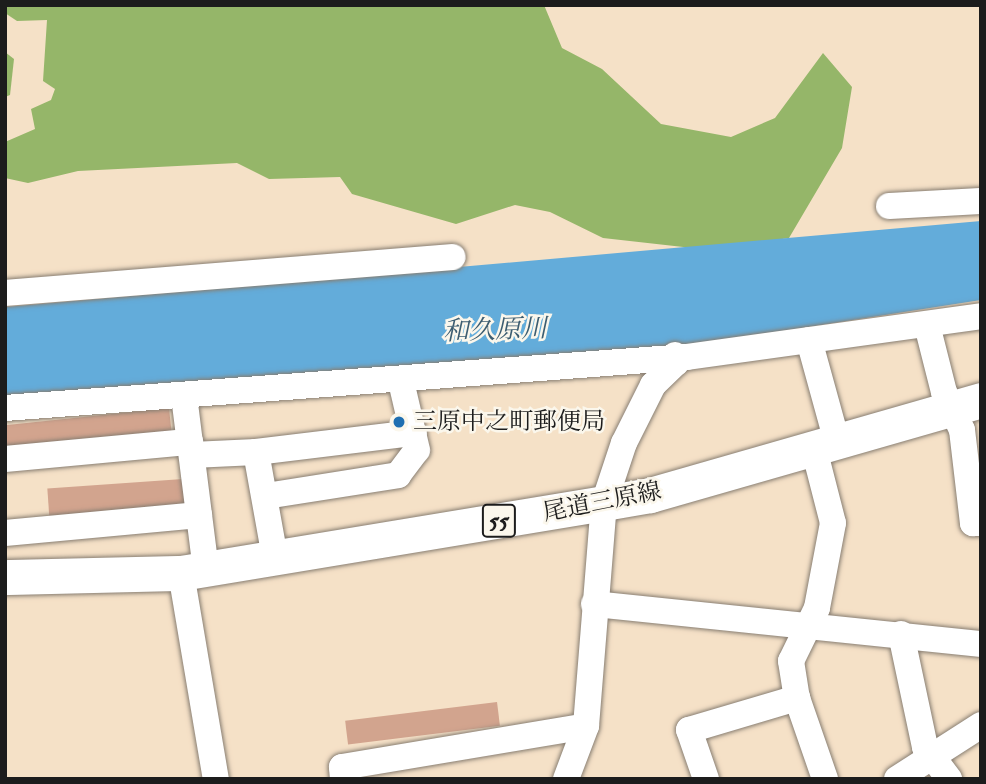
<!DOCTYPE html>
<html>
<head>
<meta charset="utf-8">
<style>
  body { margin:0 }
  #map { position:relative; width:986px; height:784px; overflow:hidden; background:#f5e1c7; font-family:"IM FELL Double Pica","Noto Serif JP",serif }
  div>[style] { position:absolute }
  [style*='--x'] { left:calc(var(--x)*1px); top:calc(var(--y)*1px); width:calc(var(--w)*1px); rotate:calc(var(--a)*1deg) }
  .forest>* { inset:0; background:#95b669 }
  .water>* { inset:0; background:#63acda }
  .building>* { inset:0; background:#d2a48e; transform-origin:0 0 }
  .roads { filter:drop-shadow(0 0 2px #887e72) drop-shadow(0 0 2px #887e72) }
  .minor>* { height:26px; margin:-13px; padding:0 13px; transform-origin:13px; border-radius:13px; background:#fff }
  .major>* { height:35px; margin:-17.5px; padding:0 17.5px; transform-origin:17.5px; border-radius:17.5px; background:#fff }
  .dots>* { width:19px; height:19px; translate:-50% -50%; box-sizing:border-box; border:4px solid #fbf7ec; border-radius:50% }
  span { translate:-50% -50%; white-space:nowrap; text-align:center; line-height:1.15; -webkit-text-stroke:5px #fbf7ec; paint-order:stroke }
  .shield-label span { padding:2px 5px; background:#fbf7ec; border:2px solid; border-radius:5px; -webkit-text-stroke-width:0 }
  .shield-label { font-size:23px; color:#1c1c1c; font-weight:700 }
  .poi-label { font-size:24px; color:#1c1c1c }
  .left { translate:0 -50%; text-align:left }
  .street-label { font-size:24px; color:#1c1c1c }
  .water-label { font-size:26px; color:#3c5d71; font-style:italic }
  .frame { position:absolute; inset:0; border:7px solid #1c1c1c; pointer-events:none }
</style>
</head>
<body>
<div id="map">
  <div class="forest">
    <i style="clip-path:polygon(5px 5px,544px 5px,562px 48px,602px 69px,661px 124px,731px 137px,775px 118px,823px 53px,852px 87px,842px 148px,789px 238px,710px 250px,603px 238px,550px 212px,515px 205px,456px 224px,352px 194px,340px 177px,269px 179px,237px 163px,78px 171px,28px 183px,5px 178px,5px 142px,35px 129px,31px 109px,51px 100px,55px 89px,43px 81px,47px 20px,17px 21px,5px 13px)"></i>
    <i style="clip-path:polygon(5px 52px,14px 59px,10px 95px,5px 97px)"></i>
  </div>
  <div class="water">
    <i style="clip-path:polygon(981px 221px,981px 300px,673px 348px,5px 396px,5px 307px)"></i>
  </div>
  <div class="building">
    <i style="left:169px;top:408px;width:28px;height:165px;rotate:84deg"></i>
    <i style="left:183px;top:479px;width:28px;height:136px;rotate:86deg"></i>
    <i style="left:497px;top:702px;width:24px;height:153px;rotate:83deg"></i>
  </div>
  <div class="roads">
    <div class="minor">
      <i style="--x:889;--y:206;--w:92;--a:-3.1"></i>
      <i style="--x:5;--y:293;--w:449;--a:-4.6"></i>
      <i style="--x:927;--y:325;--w:69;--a:75.8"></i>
      <i style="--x:944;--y:392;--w:42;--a:64.7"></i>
      <i style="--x:962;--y:430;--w:94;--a:83.3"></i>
      <i style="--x:973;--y:523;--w:8;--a:0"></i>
      <i style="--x:809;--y:340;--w:106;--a:74.6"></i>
      <i style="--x:184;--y:396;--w:174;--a:82.8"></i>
      <i style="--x:5;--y:408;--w:683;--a:-4.28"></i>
      <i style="--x:686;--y:357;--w:298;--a:-7.9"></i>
      <i style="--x:814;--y:449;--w:76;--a:75.6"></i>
      <i style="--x:833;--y:523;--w:86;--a:100.7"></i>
      <i style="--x:817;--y:608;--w:59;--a:116.1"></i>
      <i style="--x:791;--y:661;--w:37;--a:81"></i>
      <i style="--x:797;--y:698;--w:86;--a:70.9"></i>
      <i style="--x:256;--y:452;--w:108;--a:79.8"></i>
      <i style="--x:192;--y:455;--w:64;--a:-2.7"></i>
      <i style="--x:256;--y:452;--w:159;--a:-6.9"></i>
      <i style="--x:5;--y:459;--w:186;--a:-5.3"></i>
      <i style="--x:266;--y:496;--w:134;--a:-9"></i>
      <i style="--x:398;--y:475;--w:31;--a:-53"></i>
      <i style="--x:417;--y:450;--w:71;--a:-103.1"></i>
      <i style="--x:5;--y:533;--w:195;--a:-5.3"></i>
      <i style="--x:181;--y:573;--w:209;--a:80.4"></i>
      <i style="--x:594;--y:604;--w:389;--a:5.9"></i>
      <i style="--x:901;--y:634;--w:116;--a:78"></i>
      <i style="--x:925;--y:747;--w:40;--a:53"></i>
      <i style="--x:343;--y:779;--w:12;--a:-95"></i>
      <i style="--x:342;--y:767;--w:247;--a:-9.5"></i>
      <i style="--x:566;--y:779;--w:57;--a:-69.3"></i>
      <i style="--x:586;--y:726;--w:224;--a:-85.4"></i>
      <i style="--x:604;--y:503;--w:63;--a:-71.6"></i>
      <i style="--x:624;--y:443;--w:65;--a:-63.4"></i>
      <i style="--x:653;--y:385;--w:32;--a:-44"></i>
      <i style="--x:676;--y:363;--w:8;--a:-97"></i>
      <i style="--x:706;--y:779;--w:52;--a:-109.1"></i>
      <i style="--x:689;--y:730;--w:113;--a:-16.5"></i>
      <i style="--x:897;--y:779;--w:100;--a:-32.7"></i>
    </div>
    <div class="major">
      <i style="--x:5;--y:577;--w:176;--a:-1.3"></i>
      <i style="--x:181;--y:573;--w:429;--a:-9.4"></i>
      <i style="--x:604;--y:503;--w:47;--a:-9.9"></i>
      <i style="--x:650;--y:495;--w:344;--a:-16"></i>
    </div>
  </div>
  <div class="dots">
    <i style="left:399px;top:422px;background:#1f6fb2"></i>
  </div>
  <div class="shield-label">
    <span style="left:499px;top:521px">55</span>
  </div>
  <div class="poi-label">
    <span class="left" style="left:413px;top:422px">三原中之町郵便局</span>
  </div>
  <div class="street-label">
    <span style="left:602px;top:502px;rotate:-11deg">尾道三原線</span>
  </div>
  <div class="water-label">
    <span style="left:495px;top:331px;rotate:-2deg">和久原川</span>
  </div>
  <div class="frame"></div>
</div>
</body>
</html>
